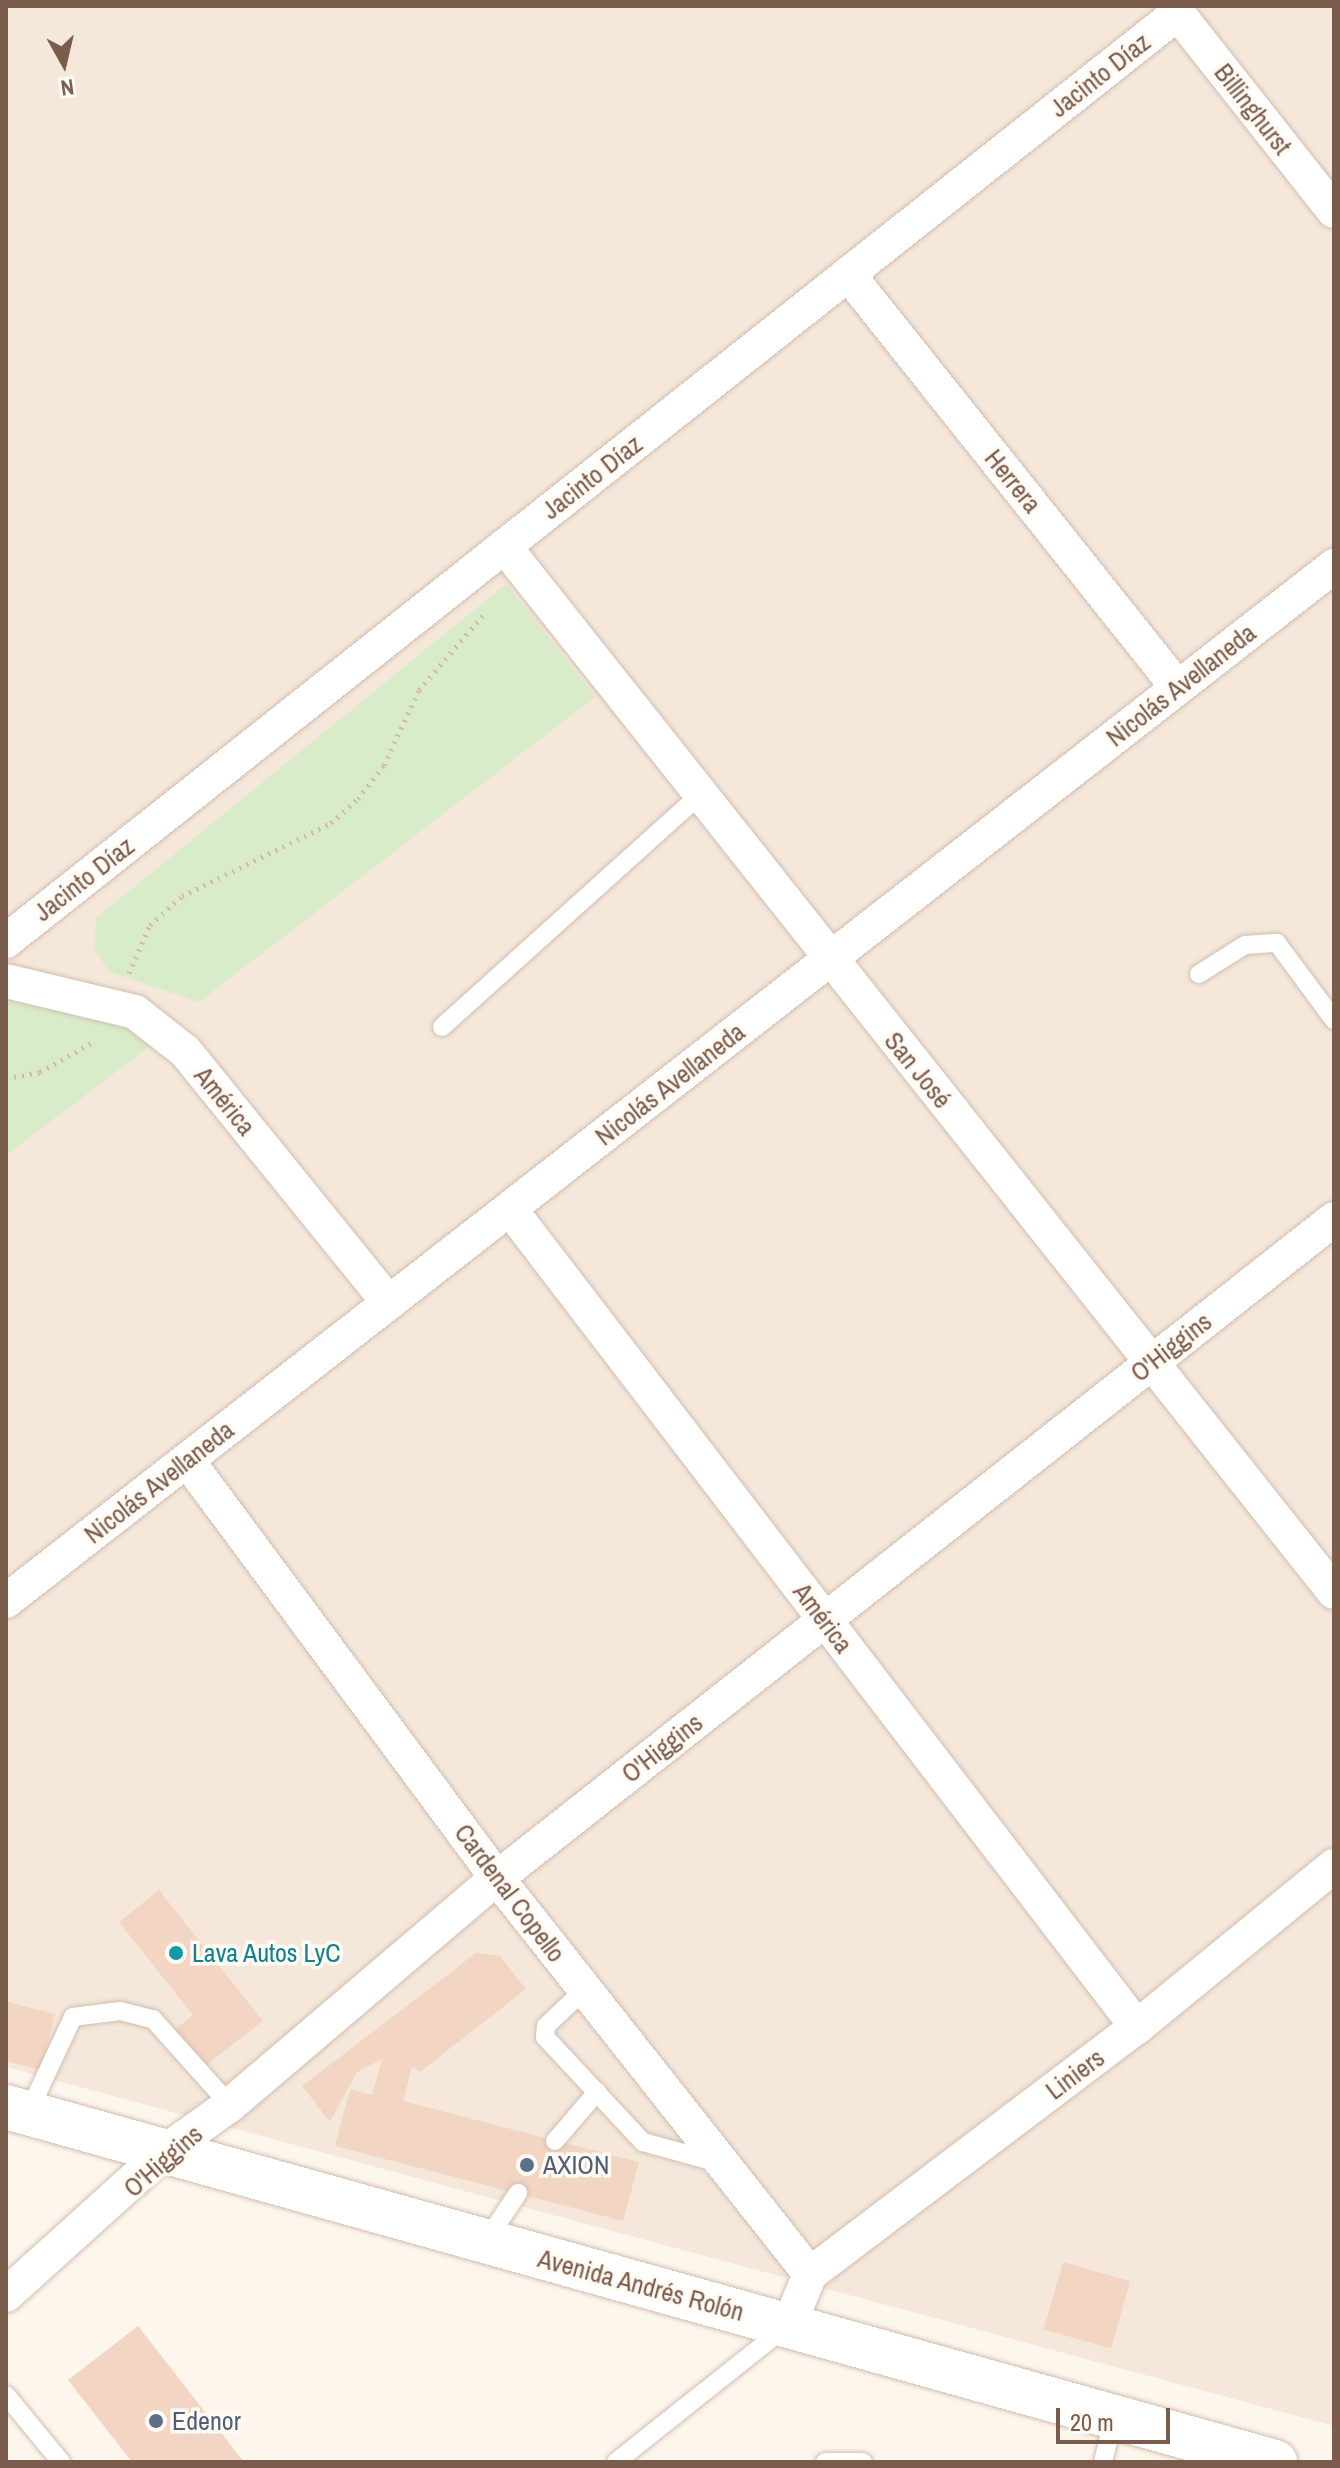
<!DOCTYPE html>
<html>
<head>
<meta charset="utf-8">
<style>
  body { margin:0 }
  #map { position:relative; width:1340px; height:2468px; overflow:hidden; background:#fdf6ec; font-family:"Archivo Narrow",sans-serif }
  div>[style] { position:absolute }
  [style*='--x'] { left:calc(var(--x)*1px); top:calc(var(--y)*1px); width:calc(var(--w)*1px); rotate:calc(var(--a)*1deg) }
  .residential>* { inset:0; background:#f5e8da }
  .green>* { inset:0; background:#d8ecc9 }
  .building>* { inset:0; background:#f3d5c3; transform-origin:0 0 }
  .path>* { height:5px; margin-top:-2.5px; transform-origin:0; background:repeating-linear-gradient(90deg,#d9b8a5 0 2px,transparent 0 8px) }
  .roads { filter:drop-shadow(0 0 2px #d1beb0) drop-shadow(0 0 2px #d1beb0) }
  .lane>* { height:18px; margin:-9px; padding:0 9px; transform-origin:9px; border-radius:9px; background:#fff }
  .street>* { height:34px; margin:-17px; padding:0 17px; transform-origin:17px; border-radius:17px; background:#fff }
  .secondary>* { height:44px; margin:-22px; padding:0 22px; transform-origin:22px; border-radius:22px; background:#fff }
  .dots>* { width:22px; height:22px; translate:-50% -50%; box-sizing:border-box; border:4px solid #fffaf3; border-radius:50% }
  span { translate:-50% -50%; white-space:nowrap; text-align:center; line-height:1.15; -webkit-text-stroke:7px #fffaf3; paint-order:stroke }
  .street-label { font-size:26px; color:#7a5c4d }
  .culture-label { font-size:26px; color:#0d838f }
  .left { translate:0 -50%; text-align:left }
  .service-label { font-size:26px; color:#4e5e75 }
  .frame { position:absolute; inset:0; border:8px solid #7a5c4d; pointer-events:none }
  .north { position:absolute; left:24px; top:24px; width:80px; height:80px; -webkit-text-stroke:6px #fffaf3; paint-order:stroke; rotate:172deg; font-size:22px; font-weight:700; line-height:32px; text-align:center; color:#7a5c4d }
  .north::after { content:''; display:block; margin:auto; width:28px; height:36px; background:#7a5c4d; clip-path:polygon(50% 0,100% 100%,50% 72%,0 100%) }
  .scale { position:absolute; left:1056px; top:2408px; width:114px; height:36px; box-sizing:border-box; border:4px solid #7a5c4d; border-top:0; padding-left:10px; font-size:24px; line-height:28px; white-space:nowrap; color:#7a5c4d; -webkit-text-stroke:6px #fffaf3; paint-order:stroke }
</style>
</head>
<body>
<div id="map">
  <div class="residential">
    <i style="clip-path:polygon(6px 6px,1334px 6px,1334px 2426px,6px 2067px)"></i>
  </div>
  <div class="green">
    <i style="clip-path:polygon(506px 584px,595px 697px,199px 1002px,110px 972px,94px 950px,96px 918px)"></i>
    <i style="clip-path:polygon(6px 1000px,64px 1007px,137px 1030px,149px 1047px,6px 1155px)"></i>
  </div>
  <div class="building">
    <i style="clip-path:polygon(159px 1890px,263px 2021px,201px 2069px,171px 2032px,193px 2015px,119px 1922px)"></i>
    <i style="clip-path:polygon(476px 1953px,500px 1956px,526px 1989px,420px 2072px,412px 2067px,403px 2101px,639px 2162px,623px 2221px,335px 2146px,350px 2089px,372px 2095px,382px 2059px,357px 2072px,330px 2122px,302px 2086px)"></i>
    <i style="clip-path:polygon(8px 2002px,55px 2014px,41px 2070px,6px 2061px)"></i>
    <i style="left:1063px;top:2262px;width:70px;height:70px;rotate:16deg"></i>
    <i style="clip-path:polygon(138px 2326px,244px 2462px,132px 2462px,68px 2380px)"></i>
  </div>
  <div class="path">
    <i style="--x:129;--y:973;--w:52;--a:-66.4"></i>
    <i style="--x:150;--y:925;--w:43;--a:-42.2"></i>
    <i style="--x:182;--y:896;--w:166;--a:-26.1"></i>
    <i style="--x:331;--y:823;--w:36;--a:-42"></i>
    <i style="--x:358;--y:799;--w:43;--a:-52.6"></i>
    <i style="--x:384;--y:765;--w:83;--a:-65"></i>
    <i style="--x:419;--y:690;--w:101;--a:-49.4"></i>
    <i style="--x:6;--y:1078;--w:35;--a:-10"></i>
    <i style="--x:40;--y:1072;--w:63;--a:-29.4"></i>
  </div>
  <div class="roads">
    <div class="lane">
      <i style="--x:1199;--y:974;--w:54;--a:-32.2"></i>
      <i style="--x:1245;--y:945;--w:32;--a:-4"></i>
      <i style="--x:1277;--y:943;--w:96;--a:53.5"></i>
      <i style="--x:442;--y:1027;--w:347;--a:-42"></i>
      <i style="--x:584;--y:1990;--w:52;--a:136.5"></i>
      <i style="--x:546;--y:2026;--w:11;--a:95"></i>
      <i style="--x:545;--y:2037;--w:144;--a:47"></i>
      <i style="--x:643;--y:2142;--w:79;--a:15.4"></i>
      <i style="--x:28;--y:2113;--w:106;--a:-64.9"></i>
      <i style="--x:73;--y:2017;--w:47;--a:-7.3"></i>
      <i style="--x:120;--y:2011;--w:34;--a:14"></i>
      <i style="--x:153;--y:2019;--w:115;--a:48.2"></i>
      <i style="--x:555;--y:2141;--w:65;--a:-49.4"></i>
      <i style="--x:486;--y:2241;--w:58;--a:-56.3"></i>
      <i style="--x:6;--y:2395;--w:87;--a:50.6"></i>
      <i style="--x:616;--y:2462;--w:213;--a:-38.5"></i>
      <i style="--x:825;--y:2462;--w:38;--a:0"></i>
      <i style="--x:1103;--y:2462;--w:46;--a:-76.3"></i>
    </div>
    <div class="street">
      <i style="--x:1172;--y:6;--w:261;--a:51.7"></i>
      <i style="--x:848;--y:274;--w:529;--a:51.44"></i>
      <i style="--x:504;--y:546;--w:1335;--a:51.57"></i>
      <i style="--x:6;--y:941;--w:1495;--a:-38.37"></i>
      <i style="--x:6;--y:981;--w:133;--a:13.5"></i>
      <i style="--x:135;--y:1012;--w:63;--a:38"></i>
      <i style="--x:185;--y:1051;--w:324;--a:51"></i>
      <i style="--x:510;--y:1209;--w:1031;--a:52.53"></i>
      <i style="--x:187;--y:1460;--w:520;--a:53.44"></i>
      <i style="--x:497;--y:1878;--w:505;--a:51.68"></i>
      <i style="--x:810;--y:2274;--w:55;--a:112.4"></i>
      <i style="--x:6;--y:1601;--w:1684;--a:-37.93"></i>
      <i style="--x:810;--y:2274;--w:410;--a:-37.1"></i>
      <i style="--x:1137;--y:2027;--w:254;--a:-39.3"></i>
      <i style="--x:6;--y:2295;--w:213;--a:-42.1"></i>
      <i style="--x:164;--y:2152;--w:81;--a:-35.5"></i>
      <i style="--x:230;--y:2105;--w:350;--a:-40.4"></i>
      <i style="--x:497;--y:1878;--w:1065;--a:-38.21"></i>
    </div>
    <div class="secondary">
      <i style="--x:6;--y:2107;--w:1318;--a:15.63"></i>
    </div>
  </div>
  <div class="dots">
    <i style="left:176px;top:1953px;background:#0f9aa8"></i>
    <i style="left:527px;top:2165px;background:#5c6f8a"></i>
    <i style="left:156px;top:2421px;background:#5c6f8a"></i>
  </div>
  <div class="street-label">
    <span style="left:1100px;top:75px;rotate:-38deg">Jacinto Díaz</span>
    <span style="left:1253px;top:109px;rotate:52deg">Billinghurst</span>
    <span style="left:592px;top:477px;rotate:-38deg">Jacinto Díaz</span>
    <span style="left:1013px;top:481px;rotate:51deg">Herrera</span>
    <span style="left:1181px;top:685px;rotate:-38deg">Nicolás Avellaneda</span>
    <span style="left:84px;top:879px;rotate:-38deg">Jacinto Díaz</span>
    <span style="left:918px;top:1070px;rotate:51deg">San José</span>
    <span style="left:670px;top:1084px;rotate:-38deg">Nicolás Avellaneda</span>
    <span style="left:225px;top:1101px;rotate:51deg">América</span>
    <span style="left:1171px;top:1347px;rotate:-38deg">O'Higgins</span>
    <span style="left:159px;top:1482px;rotate:-38deg">Nicolás Avellaneda</span>
    <span style="left:823px;top:1618px;rotate:53deg">América</span>
    <span style="left:662px;top:1748px;rotate:-38deg">O'Higgins</span>
    <span style="left:510px;top:1893px;rotate:53deg">Cardenal Copello</span>
    <span style="left:1075px;top:2074px;rotate:-37deg">Liniers</span>
    <span style="left:163px;top:2161px;rotate:-41deg">O'Higgins</span>
    <span style="left:641px;top:2285px;rotate:15deg">Avenida Andrés Rolón</span>
  </div>
  <div class="culture-label">
    <span class="left" style="left:192px;top:1953px">Lava Autos LyC</span>
  </div>
  <div class="service-label">
    <span class="left" style="left:543px;top:2165px">AXION</span>
    <span class="left" style="left:172px;top:2421px">Edenor</span>
  </div>
  <div class="frame"></div>
  <div class="north">N</div>
  <div class="scale">20 m</div>
</div>
</body>
</html>
